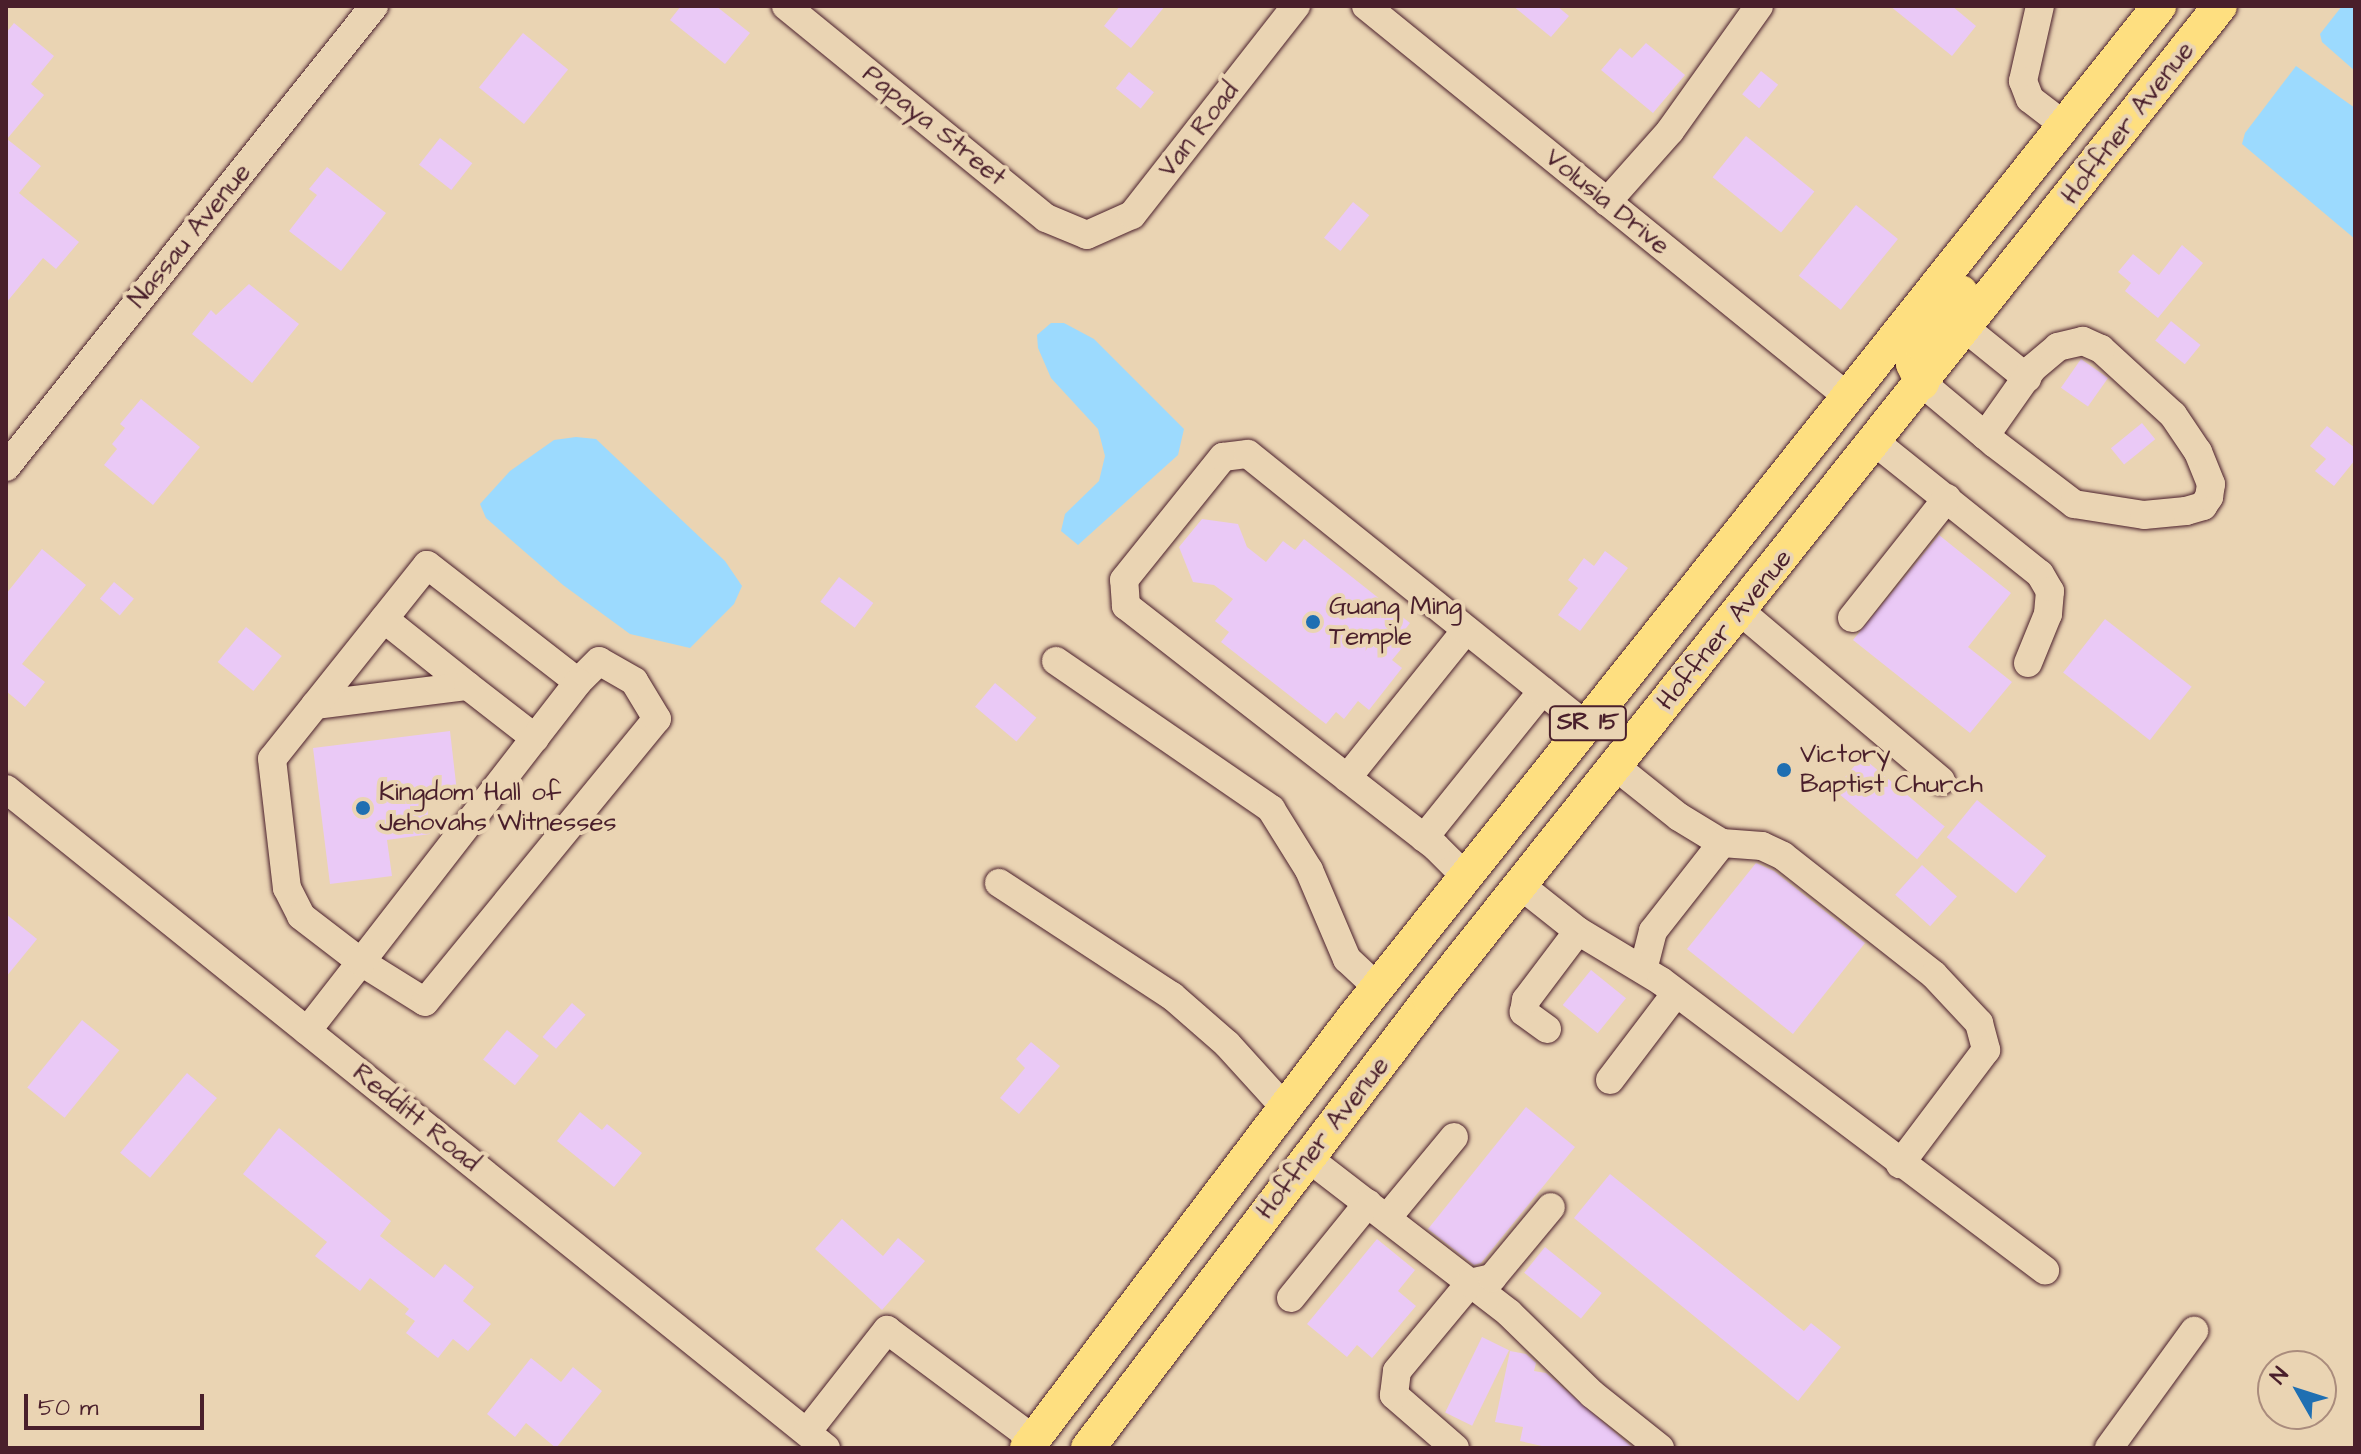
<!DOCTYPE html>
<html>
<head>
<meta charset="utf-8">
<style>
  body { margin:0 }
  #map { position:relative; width:2361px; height:1454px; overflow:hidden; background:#ead4b3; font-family:"Architects Daughter",sans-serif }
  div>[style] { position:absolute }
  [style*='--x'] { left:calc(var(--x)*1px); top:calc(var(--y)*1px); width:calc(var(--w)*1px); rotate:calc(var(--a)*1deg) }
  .water>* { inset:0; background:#9cdafe }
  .building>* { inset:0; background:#eac9f6; transform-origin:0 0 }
  .roads { filter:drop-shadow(0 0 2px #4a1f2b) drop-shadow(0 0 2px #4a1f2b) }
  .minor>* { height:28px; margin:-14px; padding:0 14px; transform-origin:14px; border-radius:14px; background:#ead4b3 }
  .major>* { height:34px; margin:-17px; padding:0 17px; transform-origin:17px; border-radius:17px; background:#fedf80 }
  .dots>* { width:22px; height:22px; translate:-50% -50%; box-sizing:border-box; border:4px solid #ead4b3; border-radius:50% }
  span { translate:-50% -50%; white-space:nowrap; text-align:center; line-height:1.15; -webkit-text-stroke:8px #ead4b3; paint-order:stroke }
  .shield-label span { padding:2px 6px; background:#ead4b3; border:2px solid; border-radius:6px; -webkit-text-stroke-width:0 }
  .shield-label { font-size:24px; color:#4a1f2b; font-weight:700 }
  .street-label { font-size:26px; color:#4a1f2b }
  .poi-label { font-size:26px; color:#4a1f2b }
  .left { translate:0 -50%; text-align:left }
  .frame { position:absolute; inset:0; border:8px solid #4a1f2b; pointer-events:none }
  .north { position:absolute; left:2257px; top:1350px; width:80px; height:80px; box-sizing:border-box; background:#ead4b3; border:2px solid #aa8c7d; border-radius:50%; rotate:309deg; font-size:22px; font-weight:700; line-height:32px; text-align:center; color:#4a1f2b }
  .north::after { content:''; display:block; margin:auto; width:28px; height:36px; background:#1f6fb2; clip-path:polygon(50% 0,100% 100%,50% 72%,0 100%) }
  .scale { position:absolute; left:24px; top:1394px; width:180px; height:36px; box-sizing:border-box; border:4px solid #4a1f2b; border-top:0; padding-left:10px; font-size:24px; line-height:28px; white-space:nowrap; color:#4a1f2b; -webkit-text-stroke:6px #ead4b3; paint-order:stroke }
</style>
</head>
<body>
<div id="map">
  <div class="water">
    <i style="clip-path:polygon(2342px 6px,2355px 6px,2355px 71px,2322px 42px,2320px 34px)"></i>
    <i style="clip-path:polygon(2296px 66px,2355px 108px,2355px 239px,2242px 144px,2245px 133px)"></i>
    <i style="clip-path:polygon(1051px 323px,1064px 323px,1094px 339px,1184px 429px,1178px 455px,1078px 545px,1061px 531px,1065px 514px,1099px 481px,1105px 456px,1098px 429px,1051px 378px,1038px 348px,1037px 335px)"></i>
    <i style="clip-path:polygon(576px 437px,596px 439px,725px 561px,742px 586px,734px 604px,690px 648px,630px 634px,563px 585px,486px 518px,480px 504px,510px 471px,554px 440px)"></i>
  </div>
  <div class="building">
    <i style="clip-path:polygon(681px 6px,716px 6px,750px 33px,725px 64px,670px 20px)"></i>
    <i style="clip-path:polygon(1120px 6px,1165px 6px,1131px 48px,1104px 26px)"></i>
    <i style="clip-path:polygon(1513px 6px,1557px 6px,1569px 16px,1551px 37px)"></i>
    <i style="clip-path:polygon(1890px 6px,1952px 6px,1976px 26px,1952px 56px)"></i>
    <i style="clip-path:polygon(14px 23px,54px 56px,31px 84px,44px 95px,7px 139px,41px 166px,19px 193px,79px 242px,56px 269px,43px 258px,6px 303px,6px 33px)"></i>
    <i style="left:523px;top:33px;width:58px;height:70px;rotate:39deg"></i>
    <i style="clip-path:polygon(1646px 43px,1685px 75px,1653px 113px,1601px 70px,1620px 48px,1632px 58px)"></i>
    <i style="left:1761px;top:71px;width:22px;height:30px;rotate:39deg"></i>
    <i style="left:1129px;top:72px;width:32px;height:21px;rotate:39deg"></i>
    <i style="left:1746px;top:136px;width:88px;height:53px;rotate:39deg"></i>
    <i style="left:440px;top:138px;width:41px;height:34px;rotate:38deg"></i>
    <i style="clip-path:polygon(327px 167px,386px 213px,341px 271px,289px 231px,317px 195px,309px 189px)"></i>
    <i style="left:1353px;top:202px;width:21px;height:46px;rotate:39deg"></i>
    <i style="left:1856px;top:205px;width:54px;height:91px;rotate:39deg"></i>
    <i style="clip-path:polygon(2182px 245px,2203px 263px,2158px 318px,2125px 291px,2131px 283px,2118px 272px,2133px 254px,2159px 275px)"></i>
    <i style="clip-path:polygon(249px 284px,299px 324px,252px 383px,192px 334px,211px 310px,216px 315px)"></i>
    <i style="left:2171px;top:321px;width:38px;height:25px;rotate:39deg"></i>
    <i style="left:2081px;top:359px;width:33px;height:35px;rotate:35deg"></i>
    <i style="clip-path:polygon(141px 399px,200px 447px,153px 505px,104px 465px,117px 449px,112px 444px,125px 428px,120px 424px)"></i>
    <i style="left:2142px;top:423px;width:21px;height:40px;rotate:51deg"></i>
    <i style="clip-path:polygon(2327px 426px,2355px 448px,2355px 460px,2334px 486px,2315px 471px,2326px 459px,2310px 446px)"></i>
    <i style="clip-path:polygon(1202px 519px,1238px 524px,1247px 547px,1266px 562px,1283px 541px,1295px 550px,1304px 539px,1410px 623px,1400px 636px,1407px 642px,1392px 660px,1402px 668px,1369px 710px,1358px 701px,1344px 719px,1336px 712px,1326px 724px,1221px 642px,1229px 632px,1215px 621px,1233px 599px,1214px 585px,1193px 582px,1179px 547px)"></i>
    <i style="clip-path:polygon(1939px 535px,2011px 593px,1968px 647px,2012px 682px,1970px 733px,1853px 640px)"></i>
    <i style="clip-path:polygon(42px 549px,86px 585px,22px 664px,45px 682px,25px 707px,6px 691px,6px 594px)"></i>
    <i style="clip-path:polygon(1605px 551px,1628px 568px,1580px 631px,1558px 615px,1578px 588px,1568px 580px,1584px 558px,1594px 566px)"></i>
    <i style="left:839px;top:577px;width:43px;height:31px;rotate:37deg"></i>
    <i style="left:114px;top:582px;width:26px;height:22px;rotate:40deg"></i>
    <i style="left:2105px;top:619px;width:110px;height:68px;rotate:38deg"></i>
    <i style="left:246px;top:627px;width:46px;height:45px;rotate:39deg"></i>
    <i style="left:995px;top:683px;width:54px;height:31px;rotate:40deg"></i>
    <i style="clip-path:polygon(450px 731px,457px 792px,426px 796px,430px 834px,387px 840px,392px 876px,330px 884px,313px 748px)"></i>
    <i style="left:1862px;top:757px;width:108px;height:43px;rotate:40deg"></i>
    <i style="left:1977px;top:800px;width:89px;height:48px;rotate:39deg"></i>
    <i style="clip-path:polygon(1756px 863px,1774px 871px,1865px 943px,1793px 1034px,1687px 949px)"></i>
    <i style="left:1922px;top:865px;width:47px;height:40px;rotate:42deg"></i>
    <i style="clip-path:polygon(6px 914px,37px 939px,6px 977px)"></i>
    <i style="left:1591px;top:970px;width:45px;height:45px;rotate:39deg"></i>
    <i style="left:572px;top:1003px;width:18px;height:45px;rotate:41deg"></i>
    <i style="left:82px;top:1020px;width:48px;height:87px;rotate:39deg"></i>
    <i style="left:507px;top:1030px;width:41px;height:38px;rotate:39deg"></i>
    <i style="clip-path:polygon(1031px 1042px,1060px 1066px,1019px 1114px,1000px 1098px,1025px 1068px,1016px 1059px)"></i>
    <i style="left:187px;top:1073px;width:39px;height:104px;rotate:40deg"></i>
    <i style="clip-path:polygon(1526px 1107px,1575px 1147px,1481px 1263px,1474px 1265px,1428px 1229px)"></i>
    <i style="clip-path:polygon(580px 1112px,602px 1130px,607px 1124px,642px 1153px,614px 1187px,557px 1141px)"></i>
    <i style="clip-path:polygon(279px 1128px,391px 1221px,380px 1236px,434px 1278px,445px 1264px,474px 1287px,463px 1301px,491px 1324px,468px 1351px,453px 1339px,438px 1358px,406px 1333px,415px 1321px,405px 1314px,409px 1309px,370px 1278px,360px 1291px,315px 1256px,327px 1242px,243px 1174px)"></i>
    <i style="clip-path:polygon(1610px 1174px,1804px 1331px,1811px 1323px,1841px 1347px,1798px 1401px,1574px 1218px)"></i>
    <i style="clip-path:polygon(842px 1219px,883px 1256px,898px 1238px,925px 1261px,882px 1310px,815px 1249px)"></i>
    <i style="clip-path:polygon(1377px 1239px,1415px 1270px,1398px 1291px,1416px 1306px,1372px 1358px,1357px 1345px,1347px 1357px,1307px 1324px)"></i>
    <i style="left:1545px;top:1247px;width:73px;height:33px;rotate:39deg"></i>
    <i style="left:1482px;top:1337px;width:30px;height:84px;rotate:26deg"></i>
    <i style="clip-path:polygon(1510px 1351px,1526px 1354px,1536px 1363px,1534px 1371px,1546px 1373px,1633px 1448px,1551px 1448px,1520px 1441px,1523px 1427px,1495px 1422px)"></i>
    <i style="clip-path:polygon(531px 1358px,561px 1382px,573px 1367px,602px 1391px,556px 1448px,526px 1423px,515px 1437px,487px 1414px)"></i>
  </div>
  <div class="roads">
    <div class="minor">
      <i style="--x:786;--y:6;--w:335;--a:39.2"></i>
      <i style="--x:1046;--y:218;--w:44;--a:22.5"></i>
      <i style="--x:1087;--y:235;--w:49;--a:-24"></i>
      <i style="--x:1132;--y:215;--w:266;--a:-51.9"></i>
      <i style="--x:1366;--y:6;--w:621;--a:39.05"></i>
      <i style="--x:2040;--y:6;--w:77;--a:102.8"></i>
      <i style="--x:2023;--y:81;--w:19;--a:69"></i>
      <i style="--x:2030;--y:99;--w:43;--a:37.4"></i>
      <i style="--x:1607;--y:202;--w:95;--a:-48.4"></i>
      <i style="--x:1670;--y:131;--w:153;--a:-54.5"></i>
      <i style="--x:1965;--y:328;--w:80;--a:38.9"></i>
      <i style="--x:1922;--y:383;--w:94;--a:39.8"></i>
      <i style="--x:1994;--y:443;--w:101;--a:37.3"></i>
      <i style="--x:2074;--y:504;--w:71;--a:8.9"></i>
      <i style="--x:2144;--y:515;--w:42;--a:-5.4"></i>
      <i style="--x:2186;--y:511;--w:18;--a:-16"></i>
      <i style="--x:2203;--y:506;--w:11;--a:-56"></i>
      <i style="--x:2209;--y:497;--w:13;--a:-81"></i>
      <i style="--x:2211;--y:484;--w:35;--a:-112"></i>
      <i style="--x:2198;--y:452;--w:45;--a:-124"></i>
      <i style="--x:2173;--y:415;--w:98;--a:-137.5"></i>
      <i style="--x:2101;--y:349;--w:20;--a:-156"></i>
      <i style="--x:2083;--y:341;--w:26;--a:167"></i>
      <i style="--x:2058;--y:347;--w:33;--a:140"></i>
      <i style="--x:2033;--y:368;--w:83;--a:125.2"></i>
      <i style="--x:1875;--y:442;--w:211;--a:38.7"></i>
      <i style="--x:2040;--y:574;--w:20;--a:60"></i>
      <i style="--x:2050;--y:591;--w:23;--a:95"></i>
      <i style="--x:2048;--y:614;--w:53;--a:112.2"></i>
      <i style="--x:6;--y:467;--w:590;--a:-51.4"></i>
      <i style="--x:1740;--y:611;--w:263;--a:40.2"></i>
      <i style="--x:1852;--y:618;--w:153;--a:-51.6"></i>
      <i style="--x:384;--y:619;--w:107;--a:38.6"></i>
      <i style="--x:1056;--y:661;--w:261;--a:34.5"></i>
      <i style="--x:1271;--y:809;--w:72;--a:58.1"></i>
      <i style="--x:1309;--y:870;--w:97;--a:66.9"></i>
      <i style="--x:1347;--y:959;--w:41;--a:43"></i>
      <i style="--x:315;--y:705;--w:154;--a:-7.1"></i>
      <i style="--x:468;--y:686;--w:85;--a:37.8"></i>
      <i style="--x:1615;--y:766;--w:82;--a:38.6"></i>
      <i style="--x:1679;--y:817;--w:50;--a:31.2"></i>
      <i style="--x:1722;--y:843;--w:112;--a:128.1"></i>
      <i style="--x:1653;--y:931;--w:40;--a:104.4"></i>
      <i style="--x:1347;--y:778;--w:190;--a:-51.2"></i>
      <i style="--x:6;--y:789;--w:1052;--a:38.79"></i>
      <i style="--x:1424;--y:838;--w:189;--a:-51.2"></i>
      <i style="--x:1722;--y:843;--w:40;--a:4.3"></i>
      <i style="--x:1762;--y:846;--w:23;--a:25"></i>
      <i style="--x:1783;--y:856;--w:192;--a:38.2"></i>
      <i style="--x:1934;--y:975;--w:66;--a:46.8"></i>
      <i style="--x:1979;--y:1023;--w:28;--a:75"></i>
      <i style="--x:1986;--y:1050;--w:143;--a:127"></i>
      <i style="--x:1466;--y:877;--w:42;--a:-135"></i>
      <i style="--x:1436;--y:847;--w:393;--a:-142.1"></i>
      <i style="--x:1126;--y:606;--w:26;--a:-94"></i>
      <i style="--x:1124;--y:580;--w:158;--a:-51.2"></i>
      <i style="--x:1223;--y:457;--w:25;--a:-7"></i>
      <i style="--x:1248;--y:454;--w:434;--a:38.8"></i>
      <i style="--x:999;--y:883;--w:207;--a:33.2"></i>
      <i style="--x:1172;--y:996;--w:73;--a:41.1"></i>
      <i style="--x:1227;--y:1044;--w:86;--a:47.8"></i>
      <i style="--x:1520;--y:885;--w:74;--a:38.4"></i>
      <i style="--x:1578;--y:931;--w:97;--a:31.1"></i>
      <i style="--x:1661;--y:981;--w:481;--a:37"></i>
      <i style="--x:1547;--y:1029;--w:29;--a:-144"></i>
      <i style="--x:1524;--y:1012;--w:12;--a:-81"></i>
      <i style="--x:1526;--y:1000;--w:86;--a:-53"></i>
      <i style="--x:307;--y:1031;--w:88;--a:-52"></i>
      <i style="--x:361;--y:962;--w:75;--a:32"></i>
      <i style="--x:425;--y:1002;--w:366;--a:-50.7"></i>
      <i style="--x:657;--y:719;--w:44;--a:-121.2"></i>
      <i style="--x:634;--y:681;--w:40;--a:-150.3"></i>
      <i style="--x:599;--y:661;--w:30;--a:135"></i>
      <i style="--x:578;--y:682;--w:191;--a:-142.2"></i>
      <i style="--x:427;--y:565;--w:248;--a:128.6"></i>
      <i style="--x:272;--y:759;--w:130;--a:83.4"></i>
      <i style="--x:287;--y:888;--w:31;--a:63"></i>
      <i style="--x:301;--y:916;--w:76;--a:37.5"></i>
      <i style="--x:361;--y:962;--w:354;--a:-52.2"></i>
      <i style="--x:1610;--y:1080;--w:109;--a:-52.8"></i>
      <i style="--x:1308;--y:1158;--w:254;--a:37.6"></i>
      <i style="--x:1509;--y:1313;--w:116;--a:44.3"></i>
      <i style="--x:1592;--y:1394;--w:87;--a:38.5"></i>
      <i style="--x:1387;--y:1218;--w:105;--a:-50.4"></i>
      <i style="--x:1291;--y:1298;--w:122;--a:-51"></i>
      <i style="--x:807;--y:1432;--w:130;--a:-51.9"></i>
      <i style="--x:887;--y:1330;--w:182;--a:36.7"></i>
      <i style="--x:1455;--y:1448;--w:81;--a:-139"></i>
      <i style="--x:1394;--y:1395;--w:24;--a:-83"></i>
      <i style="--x:1397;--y:1371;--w:114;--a:-50.3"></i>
      <i style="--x:1470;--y:1283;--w:23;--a:-13"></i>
      <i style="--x:1492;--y:1278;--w:92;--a:-50.3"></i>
      <i style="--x:2109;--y:1448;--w:145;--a:-54"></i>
    </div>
    <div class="major">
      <i style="--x:1922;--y:383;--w:21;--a:-115"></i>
      <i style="--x:1913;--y:364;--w:21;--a:-71"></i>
      <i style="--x:1920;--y:344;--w:66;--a:-51.7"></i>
      <i style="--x:1027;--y:1448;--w:540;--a:-52.83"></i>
      <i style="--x:1353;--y:1018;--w:1294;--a:-51.46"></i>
      <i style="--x:1088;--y:1448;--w:565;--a:-52.77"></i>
      <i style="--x:1430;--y:998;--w:1268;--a:-51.47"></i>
    </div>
  </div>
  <div class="dots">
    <i style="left:1313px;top:622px;background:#1f6fb2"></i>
    <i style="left:1784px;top:770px;background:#1f6fb2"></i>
    <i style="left:363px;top:808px;background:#1f6fb2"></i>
  </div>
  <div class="shield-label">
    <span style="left:1588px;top:723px">SR 15</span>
  </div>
  <div class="street-label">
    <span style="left:2128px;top:123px;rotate:-52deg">Hoffner Avenue</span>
    <span style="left:934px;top:126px;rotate:39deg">Papaya Street</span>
    <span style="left:1199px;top:130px;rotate:-52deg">Van Road</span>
    <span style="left:1607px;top:202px;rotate:39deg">Volusia Drive</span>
    <span style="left:190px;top:236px;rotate:-51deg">Nassau Avenue</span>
    <span style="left:1725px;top:630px;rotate:-51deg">Hoffner Avenue</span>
    <span style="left:416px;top:1118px;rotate:39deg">Redditt Road</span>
    <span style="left:1323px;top:1138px;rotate:-52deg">Hoffner Avenue</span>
  </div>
  <div class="poi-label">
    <span class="left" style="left:1329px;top:622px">Guang Ming<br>Temple</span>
    <span class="left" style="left:1800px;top:770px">Victory<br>Baptist Church</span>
    <span class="left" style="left:379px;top:808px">Kingdom Hall of<br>Jehovahs Witnesses</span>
  </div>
  <div class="frame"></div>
  <div class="north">N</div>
  <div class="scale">50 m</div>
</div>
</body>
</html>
